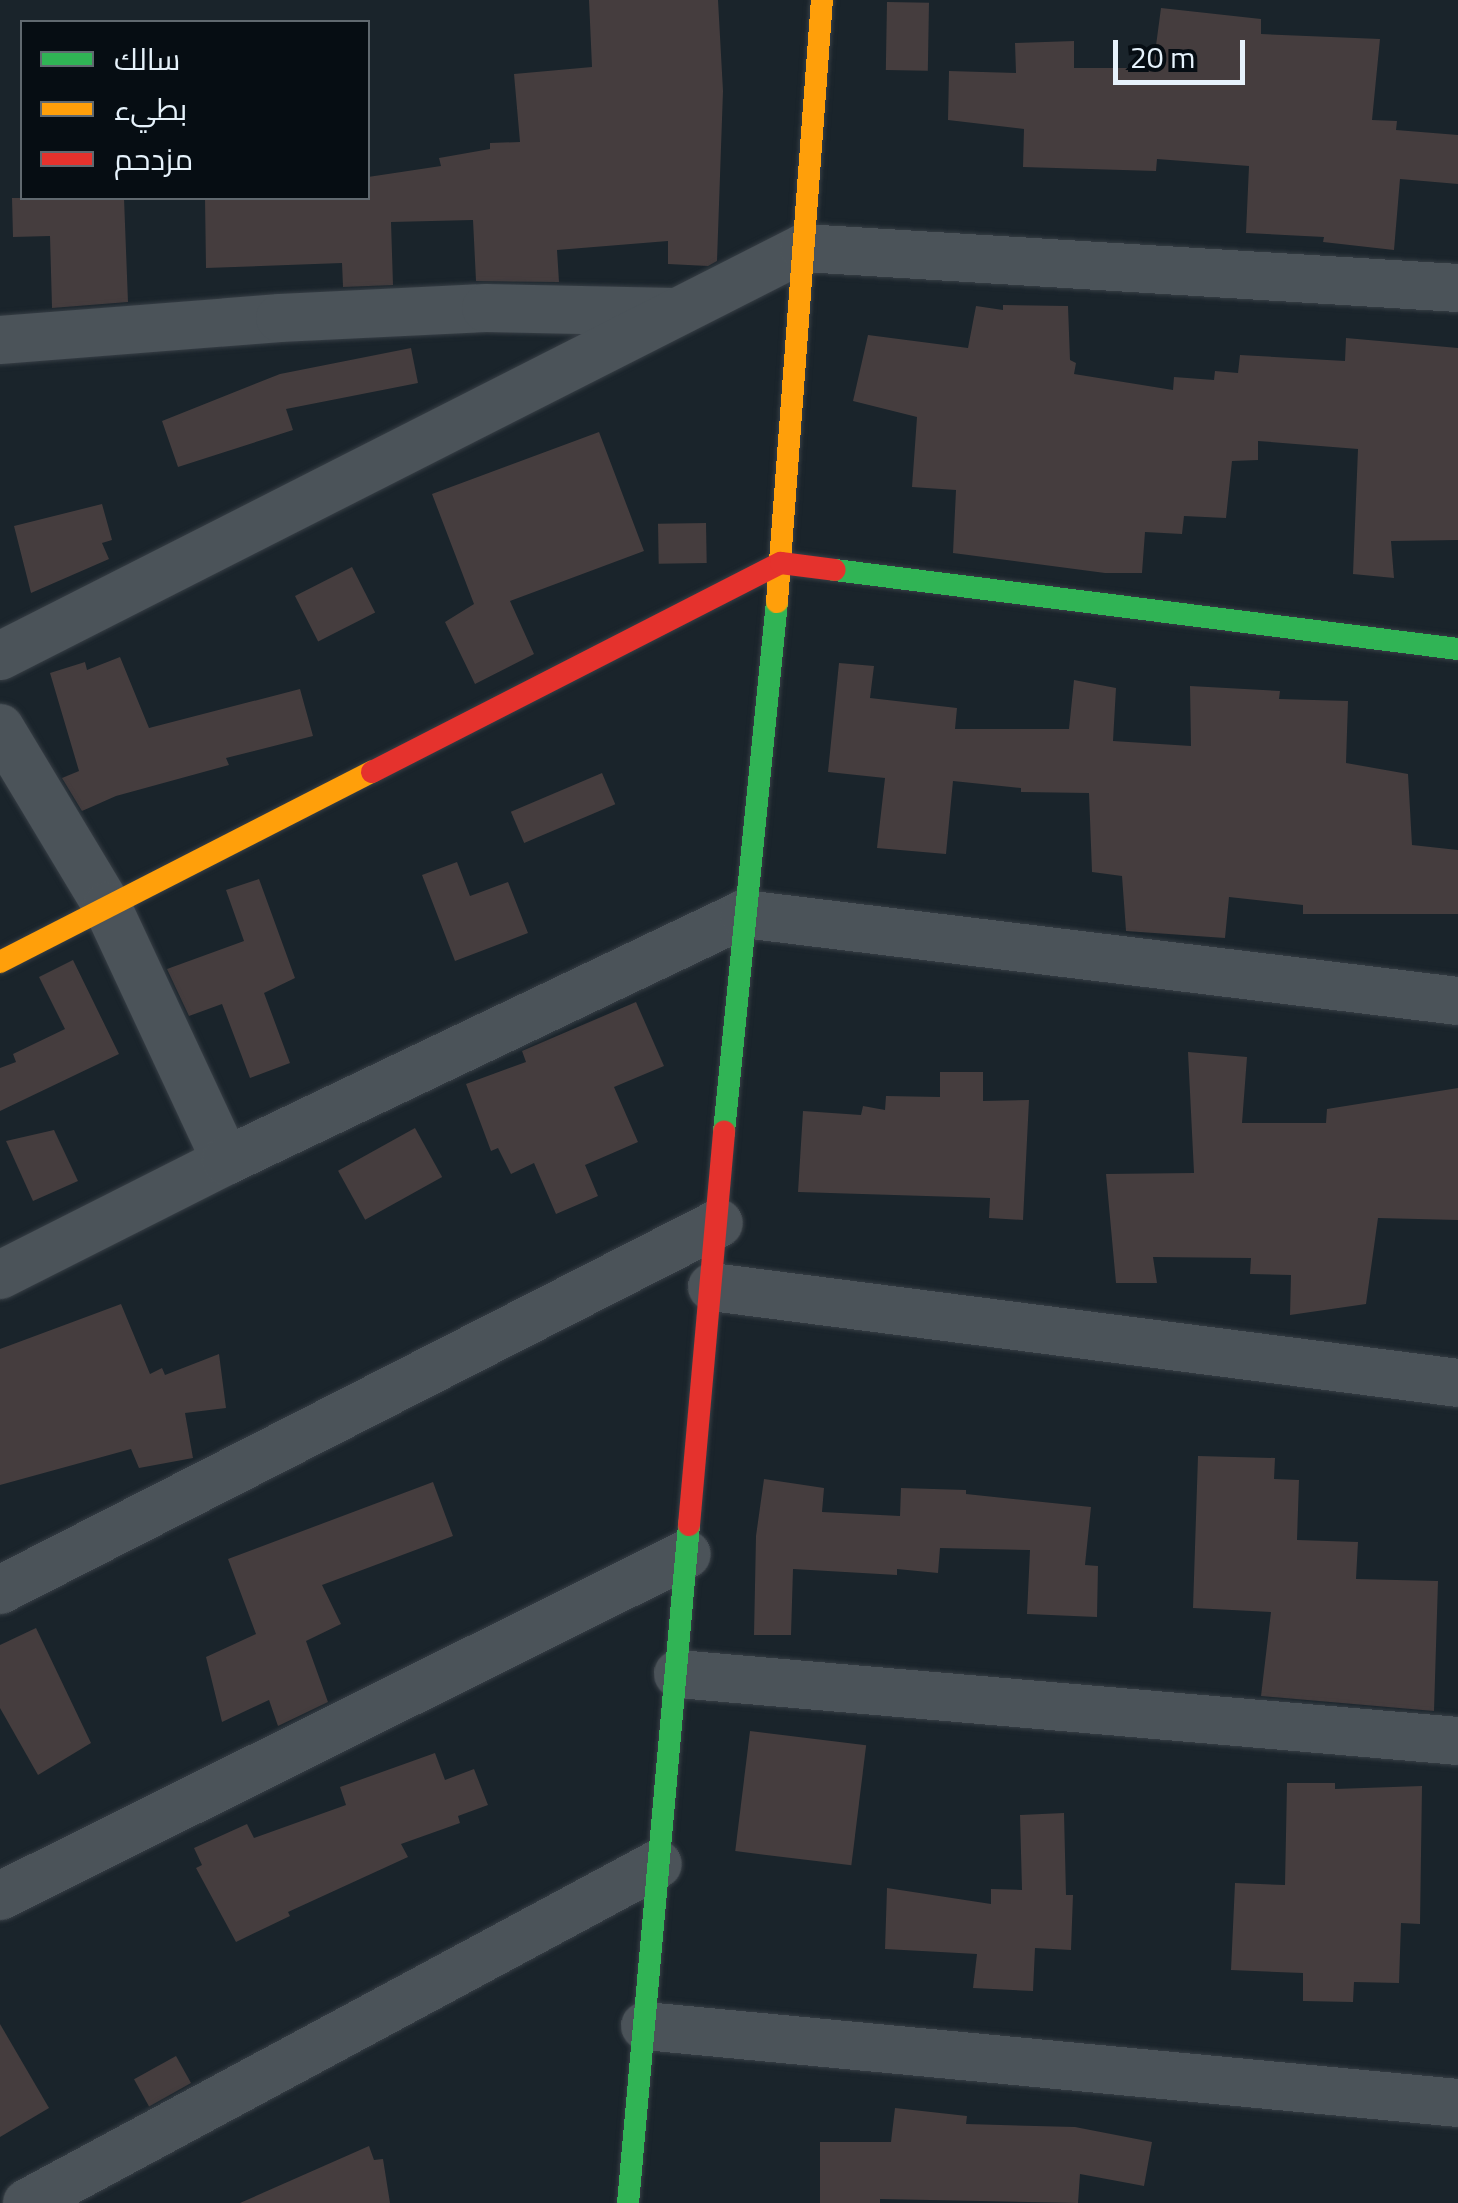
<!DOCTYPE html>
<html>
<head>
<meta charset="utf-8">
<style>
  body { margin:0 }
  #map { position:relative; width:1458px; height:2203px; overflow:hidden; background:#1a242b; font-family:"Titillium Web",Cairo,sans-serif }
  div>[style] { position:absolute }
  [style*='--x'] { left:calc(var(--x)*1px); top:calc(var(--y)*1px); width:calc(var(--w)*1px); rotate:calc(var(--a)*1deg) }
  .building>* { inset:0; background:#453d3e; transform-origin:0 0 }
  .roads { filter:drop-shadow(0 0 2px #373e45) drop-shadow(0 0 2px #373e45) }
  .street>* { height:48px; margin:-24px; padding:0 24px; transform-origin:24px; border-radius:24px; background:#4b5359 }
  .fast>* { height:22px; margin:-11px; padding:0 11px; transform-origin:11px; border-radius:11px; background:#30b455 }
  .slow>* { height:22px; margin:-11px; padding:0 11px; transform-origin:11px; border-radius:11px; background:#ff9f0a }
  .jam>* { height:22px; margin:-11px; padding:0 11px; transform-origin:11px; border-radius:11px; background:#e5322d }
  span { translate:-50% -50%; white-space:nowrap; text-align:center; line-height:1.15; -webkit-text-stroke:9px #060d13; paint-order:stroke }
  .legend { position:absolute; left:20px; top:20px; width:350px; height:180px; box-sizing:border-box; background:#060d13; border:2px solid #606970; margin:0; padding:12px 18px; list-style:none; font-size:30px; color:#e6f2fb }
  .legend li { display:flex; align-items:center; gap:20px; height:50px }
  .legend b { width:50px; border:2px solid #606970 }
  .scale { position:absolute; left:1113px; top:40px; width:132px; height:45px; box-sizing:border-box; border:5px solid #e6f2fb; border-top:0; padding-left:12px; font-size:30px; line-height:35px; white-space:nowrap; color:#e6f2fb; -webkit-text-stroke:8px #060d13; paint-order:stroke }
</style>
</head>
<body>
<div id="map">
  <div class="building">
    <i style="clip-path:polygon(589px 0,718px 0,723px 91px,717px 261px,708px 266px,668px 264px,668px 241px,557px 250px,559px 282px,476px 281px,473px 220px,391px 222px,393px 285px,343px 287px,342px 263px,206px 268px,205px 198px,368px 198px,368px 177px,441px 166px,439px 158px,490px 149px,490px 143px,520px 142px,514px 74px,592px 67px)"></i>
    <i style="left:887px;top:2px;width:42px;height:68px;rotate:1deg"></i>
    <i style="clip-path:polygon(1161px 8px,1261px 19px,1261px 34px,1380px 39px,1372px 120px,1397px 121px,1396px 130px,1458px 135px,1458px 184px,1400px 179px,1394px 250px,1323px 242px,1324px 237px,1246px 233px,1249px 166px,1157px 159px,1156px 171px,1023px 167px,1024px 129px,948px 120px,949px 71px,1016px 73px,1015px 43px,1074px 41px,1074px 68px,1153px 68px)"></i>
    <i style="clip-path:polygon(12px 198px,124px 198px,128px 302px,52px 308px,50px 236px,13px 237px)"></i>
    <i style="clip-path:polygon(1003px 305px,1068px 306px,1070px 360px,1076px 363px,1074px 374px,1173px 390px,1174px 377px,1214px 380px,1215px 371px,1238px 373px,1240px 355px,1345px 361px,1346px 338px,1458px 348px,1458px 540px,1391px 541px,1394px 578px,1353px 574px,1358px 449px,1258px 441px,1258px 460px,1232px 461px,1226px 518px,1184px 516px,1182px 534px,1145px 532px,1142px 573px,1105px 573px,953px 553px,956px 490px,912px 487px,917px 417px,853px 401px,868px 335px,968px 348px,976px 306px,1003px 310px)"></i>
    <i style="clip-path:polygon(411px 348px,418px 383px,286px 409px,293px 430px,178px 467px,162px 421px,280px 374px)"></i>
    <i style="clip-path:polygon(599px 432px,644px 551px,510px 601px,534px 654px,475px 684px,445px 622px,474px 604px,432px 494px)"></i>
    <i style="clip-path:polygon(102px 504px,112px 540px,102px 543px,109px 559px,31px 593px,14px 526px)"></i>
    <i style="left:706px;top:523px;width:40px;height:48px;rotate:89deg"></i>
    <i style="left:352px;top:567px;width:51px;height:64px;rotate:63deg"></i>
    <i style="clip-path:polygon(120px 657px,149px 728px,300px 689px,313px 736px,226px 758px,229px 765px,116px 796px,82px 811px,62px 778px,79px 771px,50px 673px,85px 662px,87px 670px)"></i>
    <i style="clip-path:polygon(839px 663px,874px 666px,870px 698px,957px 708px,955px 729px,1069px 729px,1074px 680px,1116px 688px,1113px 741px,1191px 746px,1190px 686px,1280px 691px,1279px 699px,1348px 701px,1346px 763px,1408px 774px,1412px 845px,1458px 850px,1458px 914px,1303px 914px,1303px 905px,1229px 897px,1225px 938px,1126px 931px,1122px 876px,1092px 872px,1089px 793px,1021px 792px,1021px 788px,953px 781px,946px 854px,877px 848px,885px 778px,828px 772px)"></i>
    <i style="left:602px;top:773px;width:34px;height:99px;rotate:67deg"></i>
    <i style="clip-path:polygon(457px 862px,470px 896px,508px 882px,528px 933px,455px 961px,422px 875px)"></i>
    <i style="clip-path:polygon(259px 879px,295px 978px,264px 993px,290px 1063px,250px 1078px,222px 1004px,189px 1016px,167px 969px,244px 941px,226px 890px)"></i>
    <i style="clip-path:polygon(73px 960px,119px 1054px,0 1111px,0 1068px,16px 1062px,13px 1054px,65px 1029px,39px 977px)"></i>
    <i style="clip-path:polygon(636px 1002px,664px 1066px,614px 1087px,638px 1142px,585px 1165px,598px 1196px,556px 1214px,534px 1163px,511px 1174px,498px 1148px,491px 1151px,466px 1084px,526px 1062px,522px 1051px)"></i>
    <i style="clip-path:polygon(1188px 1052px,1247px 1057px,1242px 1123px,1326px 1123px,1327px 1109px,1458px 1088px,1458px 1220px,1378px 1218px,1366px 1304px,1290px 1315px,1291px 1275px,1250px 1274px,1251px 1258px,1153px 1257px,1157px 1283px,1116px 1283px,1106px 1174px,1194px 1173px)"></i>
    <i style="clip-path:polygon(940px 1072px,983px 1072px,983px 1101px,1029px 1100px,1023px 1220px,989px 1218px,990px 1198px,798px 1192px,803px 1111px,861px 1115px,863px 1106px,885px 1110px,886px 1096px,940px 1097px)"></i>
    <i style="left:415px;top:1128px;width:56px;height:88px;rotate:61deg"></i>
    <i style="clip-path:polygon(54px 1130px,78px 1181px,33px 1201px,6px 1141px)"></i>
    <i style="clip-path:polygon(121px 1304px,150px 1374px,162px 1368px,165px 1375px,219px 1354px,226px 1408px,185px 1413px,193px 1458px,139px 1468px,131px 1449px,0 1485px,0 1349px)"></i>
    <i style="clip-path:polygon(1198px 1456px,1275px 1458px,1274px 1479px,1299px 1480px,1297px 1540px,1358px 1542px,1356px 1579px,1438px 1581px,1434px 1711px,1261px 1696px,1271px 1612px,1193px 1608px)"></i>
    <i style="clip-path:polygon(764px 1479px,824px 1488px,822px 1512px,900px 1516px,901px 1488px,966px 1490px,966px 1494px,1091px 1507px,1085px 1565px,1098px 1566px,1097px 1617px,1027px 1614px,1030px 1550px,940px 1548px,938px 1573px,897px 1569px,897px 1575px,793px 1569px,791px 1635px,754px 1635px,756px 1536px)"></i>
    <i style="clip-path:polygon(433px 1482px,453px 1536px,322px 1585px,341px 1624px,306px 1641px,328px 1702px,278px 1726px,269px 1700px,222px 1722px,206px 1657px,256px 1634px,228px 1559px)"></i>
    <i style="clip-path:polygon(36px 1628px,91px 1743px,38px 1775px,0 1708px,0 1645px)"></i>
    <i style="left:750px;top:1731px;width:117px;height:121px;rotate:7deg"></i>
    <i style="clip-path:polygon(435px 1753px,445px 1780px,474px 1769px,488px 1805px,458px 1816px,460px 1823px,401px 1844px,408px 1857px,288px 1912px,290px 1916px,236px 1942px,196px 1868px,202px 1865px,194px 1848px,247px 1824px,254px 1838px,346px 1805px,340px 1787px)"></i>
    <i style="clip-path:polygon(1287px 1783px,1335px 1783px,1335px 1789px,1422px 1786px,1420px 1924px,1401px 1923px,1399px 1983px,1354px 1982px,1353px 2002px,1303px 2001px,1303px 1973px,1231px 1970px,1235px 1883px,1285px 1885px)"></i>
    <i style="clip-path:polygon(1064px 1813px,1066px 1895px,1073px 1895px,1071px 1950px,1035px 1948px,1033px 1991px,973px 1988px,977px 1954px,885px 1949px,887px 1888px,991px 1904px,991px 1889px,1022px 1890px,1020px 1815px)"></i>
    <i style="clip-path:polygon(0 2024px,49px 2108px,0 2137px)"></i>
    <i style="left:176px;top:2056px;width:31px;height:48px;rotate:61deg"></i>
    <i style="clip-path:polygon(895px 2108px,967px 2116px,966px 2124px,1075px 2127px,1152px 2142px,1144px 2186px,1080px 2174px,1078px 2203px,880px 2199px,880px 2203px,820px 2203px,820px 2142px,891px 2142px)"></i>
    <i style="clip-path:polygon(369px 2146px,374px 2160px,383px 2159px,390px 2203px,240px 2203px)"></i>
  </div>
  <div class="roads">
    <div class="street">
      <i style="--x:0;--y:340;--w:281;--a:-4.5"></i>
      <i style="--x:280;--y:318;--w:206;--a:-2.8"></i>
      <i style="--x:486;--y:308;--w:189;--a:1.2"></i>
      <i style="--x:0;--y:656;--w:902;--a:-26.91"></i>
      <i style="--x:804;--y:248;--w:655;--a:3.5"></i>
      <i style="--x:0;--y:728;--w:208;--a:59"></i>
      <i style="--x:107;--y:906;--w:281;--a:65"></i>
      <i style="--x:0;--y:1275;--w:253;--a:-26.8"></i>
      <i style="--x:226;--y:1161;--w:574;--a:-25.49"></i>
      <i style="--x:744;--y:914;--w:719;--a:6.95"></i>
      <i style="--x:712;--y:1287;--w:752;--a:7.33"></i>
      <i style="--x:0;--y:1590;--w:807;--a:-27.04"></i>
      <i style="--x:678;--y:1674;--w:783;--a:4.91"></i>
      <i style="--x:0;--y:1896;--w:767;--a:-26.46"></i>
      <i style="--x:645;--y:2026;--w:817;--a:5.41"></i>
      <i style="--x:27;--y:2203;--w:716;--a:-28.25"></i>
    </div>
    <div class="fast">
      <i style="--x:835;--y:570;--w:628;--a:7.23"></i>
      <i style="--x:724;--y:1132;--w:533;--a:-84.29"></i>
      <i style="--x:628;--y:2203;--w:681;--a:-84.86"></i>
    </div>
    <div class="slow">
      <i style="--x:777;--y:602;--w:604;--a:-85.73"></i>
      <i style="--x:0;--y:962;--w:418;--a:-27.1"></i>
    </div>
    <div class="jam">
      <i style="--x:372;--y:772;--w:459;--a:-27.1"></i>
      <i style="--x:781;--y:563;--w:54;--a:7.4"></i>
      <i style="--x:689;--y:1525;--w:395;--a:-84.9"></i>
    </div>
  </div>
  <ul class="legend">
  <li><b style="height:12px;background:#30b455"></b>سالك</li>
  <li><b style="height:12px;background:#ff9f0a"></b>بطيء</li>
  <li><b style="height:12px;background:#e5322d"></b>مزدحم</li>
  </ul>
  <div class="scale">20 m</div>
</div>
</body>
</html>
